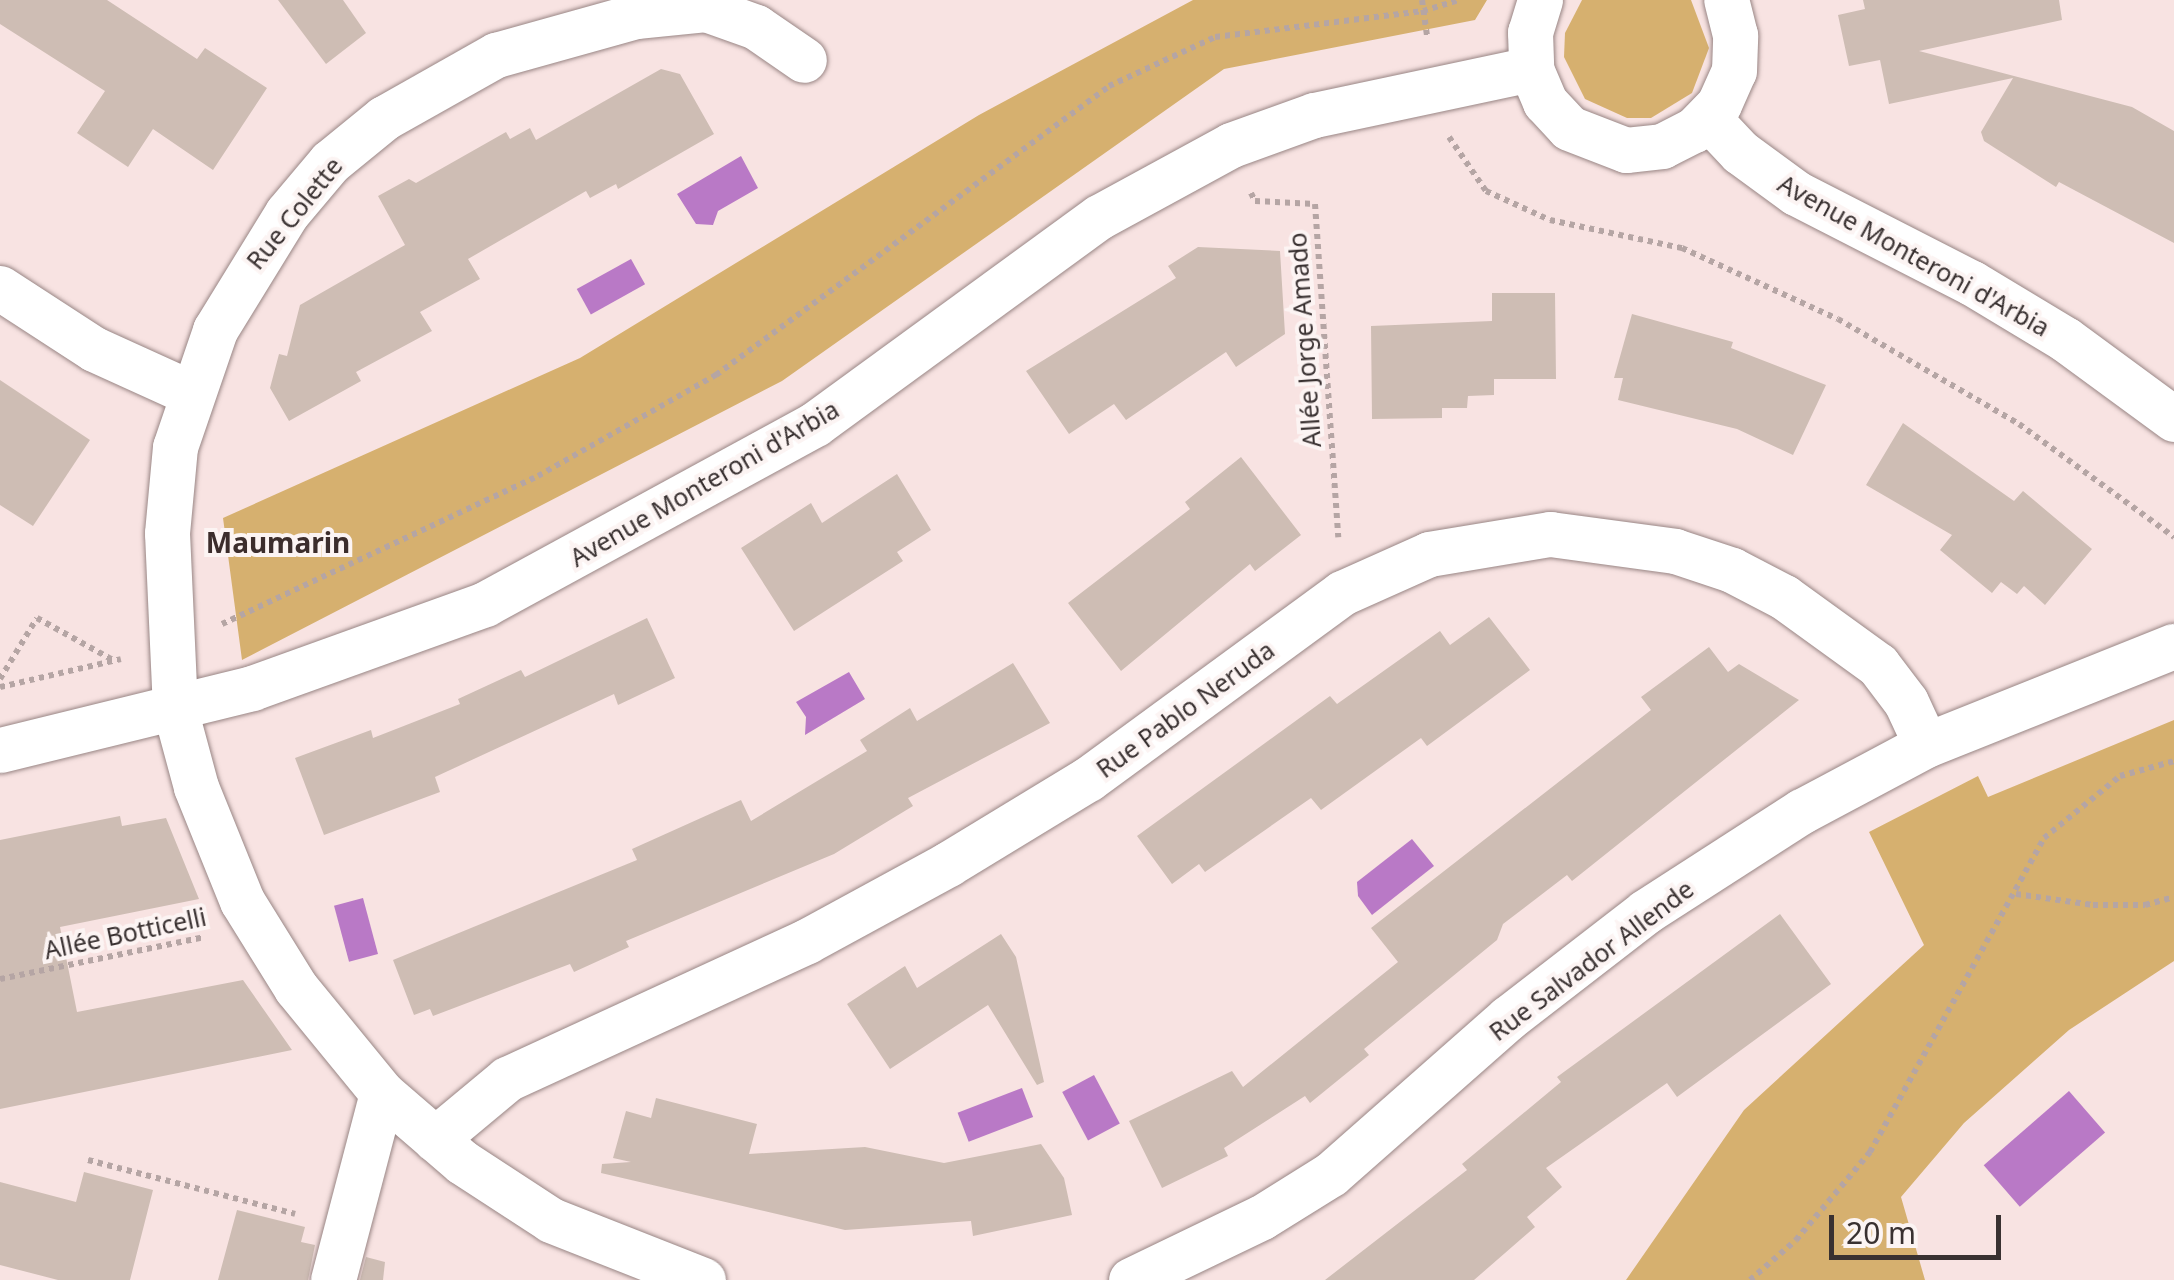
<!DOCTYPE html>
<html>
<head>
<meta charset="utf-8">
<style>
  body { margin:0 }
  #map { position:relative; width:2174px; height:1280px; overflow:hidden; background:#f8e3e2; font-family:"Noto Sans",sans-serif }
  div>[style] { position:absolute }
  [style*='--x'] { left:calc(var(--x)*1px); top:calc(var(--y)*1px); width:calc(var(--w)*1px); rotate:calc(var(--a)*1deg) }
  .green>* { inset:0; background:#d6b06f }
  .water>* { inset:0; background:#b979c6; transform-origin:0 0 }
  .building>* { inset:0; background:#cebdb4 }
  .path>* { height:6px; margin-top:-3px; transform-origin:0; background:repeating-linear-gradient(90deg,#b5a5a4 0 5px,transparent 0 10px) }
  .roads { filter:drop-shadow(0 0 2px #998685) drop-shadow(0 0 2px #998685) }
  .minor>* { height:45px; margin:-22.5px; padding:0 22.5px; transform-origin:22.5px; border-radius:22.5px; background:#fff }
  span { translate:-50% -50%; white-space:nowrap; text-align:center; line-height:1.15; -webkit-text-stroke:8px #fcf4f3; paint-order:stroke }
  .street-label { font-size:25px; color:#393131 }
  .neighbourhood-label { font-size:28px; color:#3c2d2c; font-weight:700 }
  .scale { position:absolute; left:1829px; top:1215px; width:172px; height:45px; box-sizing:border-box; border:5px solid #393131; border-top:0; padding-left:12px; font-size:30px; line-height:35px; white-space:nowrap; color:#393131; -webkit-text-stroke:8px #fcf4f3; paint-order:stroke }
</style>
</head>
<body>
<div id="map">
  <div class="green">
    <i style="clip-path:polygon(1193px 0,1487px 0,1475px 20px,1224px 69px,782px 381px,242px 660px,223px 518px,580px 358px,979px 115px)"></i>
    <i style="clip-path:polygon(1582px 0,1691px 0,1709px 48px,1692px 93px,1651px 118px,1627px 118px,1585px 99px,1564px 57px,1565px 33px)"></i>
    <i style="clip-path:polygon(2174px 720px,2174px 961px,2069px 1030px,1964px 1123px,1901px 1197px,1925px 1280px,1626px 1280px,1744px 1110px,1924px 945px,1869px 832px,1978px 776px,1988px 797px)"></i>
  </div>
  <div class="water">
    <i style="clip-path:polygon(741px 156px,758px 188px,718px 211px,713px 225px,696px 224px,677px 194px)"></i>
    <i style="left:631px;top:259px;width:29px;height:62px;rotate:61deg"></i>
    <i style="clip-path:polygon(849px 672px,865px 699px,805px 735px,806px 717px,796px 702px)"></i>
    <i style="clip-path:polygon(1412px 839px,1434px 866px,1372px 915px,1358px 896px,1357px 882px)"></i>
    <i style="left:363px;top:898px;width:58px;height:30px;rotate:75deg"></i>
    <i style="left:1094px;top:1075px;width:55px;height:36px;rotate:62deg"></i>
    <i style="left:1022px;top:1088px;width:31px;height:69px;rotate:69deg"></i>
    <i style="left:2069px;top:1091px;width:55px;height:113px;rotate:49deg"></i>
  </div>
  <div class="building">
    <i style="clip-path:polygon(0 0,107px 0,197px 59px,205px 48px,267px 88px,213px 170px,153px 129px,128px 167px,77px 133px,105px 91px,0 24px)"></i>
    <i style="clip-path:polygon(278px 0,343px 0,366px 33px,326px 64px)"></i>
    <i style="clip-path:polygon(1863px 0,2059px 0,2062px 20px,1919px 51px,2132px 107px,2174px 131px,2174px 243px,2059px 182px,2056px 187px,1984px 141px,1981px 132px,2013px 78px,1889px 104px,1880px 60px,1849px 66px,1838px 15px,1865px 9px)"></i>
    <i style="clip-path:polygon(661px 69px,680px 74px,714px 134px,618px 189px,616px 184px,590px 198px,586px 191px,468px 259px,480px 279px,420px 312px,432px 331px,356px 372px,361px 381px,289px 421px,270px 388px,279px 354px,287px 356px,300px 305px,405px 245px,378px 196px,409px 179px,416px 183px,506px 132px,510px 139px,530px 128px,536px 140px)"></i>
    <i style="clip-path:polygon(1198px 247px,1280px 251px,1285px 334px,1236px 367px,1226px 352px,1126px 420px,1114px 404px,1069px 434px,1026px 371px,1176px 278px,1168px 266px)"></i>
    <i style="clip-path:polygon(1492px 293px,1555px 293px,1556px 379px,1494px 379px,1494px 395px,1468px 396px,1467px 408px,1442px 408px,1442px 418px,1372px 419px,1371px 326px,1492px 321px)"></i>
    <i style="clip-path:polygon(1632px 314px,1733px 342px,1731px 348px,1826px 385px,1793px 455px,1737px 429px,1618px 400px,1623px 378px,1614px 378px)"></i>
    <i style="clip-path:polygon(0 380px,90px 440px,33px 526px,0 505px)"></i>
    <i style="clip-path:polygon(1903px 423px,2014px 501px,2023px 491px,2092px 549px,2045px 605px,2024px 586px,2017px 594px,2001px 582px,1992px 593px,1940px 550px,1952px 535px,1866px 485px)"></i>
    <i style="clip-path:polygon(1241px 457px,1301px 535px,1255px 571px,1250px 564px,1121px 671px,1068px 603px,1190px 509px,1185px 502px)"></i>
    <i style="clip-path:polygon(897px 474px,931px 530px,897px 552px,903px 561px,794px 631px,741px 548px,811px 503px,822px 523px)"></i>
    <i style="clip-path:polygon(1489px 617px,1530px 670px,1427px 746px,1421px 738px,1321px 810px,1311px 798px,1205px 872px,1199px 864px,1172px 884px,1137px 836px,1330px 696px,1337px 704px,1440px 631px,1450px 645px)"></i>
    <i style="clip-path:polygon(647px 618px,675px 678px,618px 705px,614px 694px,435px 777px,440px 792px,324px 835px,295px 758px,371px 730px,373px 738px,460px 704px,458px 699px,521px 670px,525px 677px)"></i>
    <i style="clip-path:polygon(1709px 647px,1728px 672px,1739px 664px,1799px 700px,1572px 881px,1567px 875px,1503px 924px,1497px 940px,1364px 1049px,1369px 1055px,1310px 1103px,1305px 1096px,1224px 1148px,1228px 1156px,1162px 1188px,1129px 1121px,1232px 1071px,1243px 1087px,1398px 962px,1371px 928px,1651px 710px,1641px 697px)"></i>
    <i style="clip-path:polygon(1013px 663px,1050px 723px,908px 798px,913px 806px,834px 854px,626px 941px,629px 947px,574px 972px,570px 964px,433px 1016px,430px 1009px,414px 1015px,393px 960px,637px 860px,632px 849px,741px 800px,751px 821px,867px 751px,860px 740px,910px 708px,917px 721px)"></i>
    <i style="clip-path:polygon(120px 816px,122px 826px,166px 818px,199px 899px,60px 927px,77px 1012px,243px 980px,292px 1050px,0 1109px,0 840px)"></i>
    <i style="clip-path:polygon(1780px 914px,1831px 984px,1677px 1097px,1667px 1083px,1546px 1168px,1562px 1187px,1527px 1217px,1535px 1227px,1474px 1280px,1325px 1280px,1467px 1170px,1462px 1164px,1561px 1082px,1557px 1077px)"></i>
    <i style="clip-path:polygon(1001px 934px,1016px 957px,1044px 1082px,1037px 1085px,988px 1005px,890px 1069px,847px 1004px,905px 966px,917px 988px)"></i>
    <i style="clip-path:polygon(656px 1098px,757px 1124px,749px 1154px,865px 1147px,944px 1163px,1041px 1144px,1064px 1178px,1072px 1215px,973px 1236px,971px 1221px,845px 1230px,601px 1173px,602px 1164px,631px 1162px,613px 1158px,626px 1111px,651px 1118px)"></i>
    <i style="clip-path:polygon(84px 1172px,153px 1190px,130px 1280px,58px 1280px,0 1265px,0 1182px,76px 1202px)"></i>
    <i style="clip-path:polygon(237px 1210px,305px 1227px,301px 1242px,315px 1245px,308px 1280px,218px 1280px)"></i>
    <i style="clip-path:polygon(366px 1257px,385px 1262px,383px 1280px,360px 1280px)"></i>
  </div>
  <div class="path">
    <i style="--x:1422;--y:0;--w:37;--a:82"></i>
    <i style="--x:1449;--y:137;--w:65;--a:55.6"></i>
    <i style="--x:1486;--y:191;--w:70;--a:24.4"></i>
    <i style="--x:1550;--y:220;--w:135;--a:12"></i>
    <i style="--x:1682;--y:248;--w:171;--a:24.5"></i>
    <i style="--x:1838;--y:319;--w:209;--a:30.1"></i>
    <i style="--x:2019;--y:424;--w:192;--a:36.1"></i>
    <i style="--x:1251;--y:193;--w:9;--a:63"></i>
    <i style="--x:1255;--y:201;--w:60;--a:2.9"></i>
    <i style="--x:1315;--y:204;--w:334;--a:86"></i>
    <i style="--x:222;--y:624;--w:349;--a:-25.1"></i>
    <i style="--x:538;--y:476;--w:205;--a:-29.6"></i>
    <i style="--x:716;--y:375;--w:488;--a:-36.3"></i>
    <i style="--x:1109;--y:86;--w:117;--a:-24.8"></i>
    <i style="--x:1215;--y:37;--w:210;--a:-7.1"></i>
    <i style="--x:1423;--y:11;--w:39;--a:-17"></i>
    <i style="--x:0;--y:679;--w:71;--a:-58.8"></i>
    <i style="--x:37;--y:618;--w:89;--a:28.9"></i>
    <i style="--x:0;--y:687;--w:124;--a:-13"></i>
    <i style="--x:2016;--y:894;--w:78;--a:8.1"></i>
    <i style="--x:2093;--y:905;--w:52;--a:0"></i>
    <i style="--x:2145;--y:905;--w:30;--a:-15"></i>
    <i style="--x:0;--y:979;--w:209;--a:-11.6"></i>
    <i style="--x:88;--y:1160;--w:214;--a:14.6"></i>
    <i style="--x:1750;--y:1280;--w:61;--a:-41"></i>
    <i style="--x:1796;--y:1240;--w:115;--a:-49.9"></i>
    <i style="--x:1870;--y:1152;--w:359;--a:-61"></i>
    <i style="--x:2044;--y:838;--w:98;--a:-39.2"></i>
    <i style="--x:2120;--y:776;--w:56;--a:-15.5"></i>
  </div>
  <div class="roads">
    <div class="minor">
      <i style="--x:1540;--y:0;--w:34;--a:107"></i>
      <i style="--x:1530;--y:32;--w:37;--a:88"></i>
      <i style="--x:1531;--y:69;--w:36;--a:67"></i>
      <i style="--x:1545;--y:102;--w:35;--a:47"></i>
      <i style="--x:1569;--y:128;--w:61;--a:21.1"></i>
      <i style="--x:1626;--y:150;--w:36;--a:-6"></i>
      <i style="--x:1662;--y:146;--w:36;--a:-27"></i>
      <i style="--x:1694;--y:130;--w:36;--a:-46"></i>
      <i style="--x:1719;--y:104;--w:36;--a:-66"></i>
      <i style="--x:1734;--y:71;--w:36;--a:-88"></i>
      <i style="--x:1735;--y:35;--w:36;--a:-104"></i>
      <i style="--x:1708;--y:118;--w:47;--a:46.7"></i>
      <i style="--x:1740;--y:152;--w:69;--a:36.2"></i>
      <i style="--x:1796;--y:193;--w:198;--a:27.1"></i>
      <i style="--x:1972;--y:283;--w:109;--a:31.1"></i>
      <i style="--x:2065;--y:339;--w:135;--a:36.3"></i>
      <i style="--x:0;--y:288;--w:112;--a:33"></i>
      <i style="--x:94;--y:349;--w:107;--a:24.4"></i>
      <i style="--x:0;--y:750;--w:260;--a:-13.8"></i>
      <i style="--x:252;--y:688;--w:248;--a:-19.8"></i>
      <i style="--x:485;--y:604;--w:376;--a:-28.6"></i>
      <i style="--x:815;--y:424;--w:351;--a:-36.1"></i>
      <i style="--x:1099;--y:217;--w:150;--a:-28.6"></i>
      <i style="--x:1231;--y:145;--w:88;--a:-19.9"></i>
      <i style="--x:1314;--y:115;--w:222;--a:-12"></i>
      <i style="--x:435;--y:1139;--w:94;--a:-39.8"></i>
      <i style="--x:507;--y:1079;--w:330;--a:-24.7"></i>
      <i style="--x:807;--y:941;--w:161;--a:-28.6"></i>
      <i style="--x:948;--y:864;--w:164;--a:-31.3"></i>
      <i style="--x:1088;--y:779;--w:315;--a:-36.2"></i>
      <i style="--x:1342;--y:593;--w:95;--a:-24.1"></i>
      <i style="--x:1429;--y:554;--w:123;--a:-9.4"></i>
      <i style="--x:1550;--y:534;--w:126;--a:7.7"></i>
      <i style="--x:1675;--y:551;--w:60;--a:18.4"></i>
      <i style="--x:1732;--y:570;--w:59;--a:27.4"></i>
      <i style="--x:1784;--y:597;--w:116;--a:35.9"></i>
      <i style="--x:1878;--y:665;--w:46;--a:52.9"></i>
      <i style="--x:1906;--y:702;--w:47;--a:65.1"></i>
      <i style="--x:333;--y:1280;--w:193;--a:-75.3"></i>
      <i style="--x:703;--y:1280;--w:163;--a:-158.5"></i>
      <i style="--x:551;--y:1220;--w:106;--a:-146.9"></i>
      <i style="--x:462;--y:1162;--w:106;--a:-139.2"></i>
      <i style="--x:382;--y:1093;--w:136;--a:-129.3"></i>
      <i style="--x:296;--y:988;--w:102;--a:-121.8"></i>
      <i style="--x:242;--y:901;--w:123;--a:-112"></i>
      <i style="--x:196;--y:787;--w:81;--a:-105.1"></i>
      <i style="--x:175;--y:709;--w:176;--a:-92.6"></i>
      <i style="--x:167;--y:533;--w:86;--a:-84.7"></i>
      <i style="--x:175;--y:447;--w:124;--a:-71.1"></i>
      <i style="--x:215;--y:330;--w:137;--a:-58.4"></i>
      <i style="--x:287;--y:213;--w:67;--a:-49.9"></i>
      <i style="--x:330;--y:162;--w:70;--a:-39.2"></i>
      <i style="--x:384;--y:118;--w:129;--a:-29.4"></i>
      <i style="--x:496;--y:55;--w:145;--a:-15.6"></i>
      <i style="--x:636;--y:16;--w:70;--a:-5.7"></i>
      <i style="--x:706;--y:9;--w:53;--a:19.8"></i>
      <i style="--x:756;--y:27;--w:58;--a:34.5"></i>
      <i style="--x:1131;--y:1280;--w:145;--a:-25.7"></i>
      <i style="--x:1262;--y:1217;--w:81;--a:-31.9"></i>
      <i style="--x:1331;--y:1174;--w:236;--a:-41.4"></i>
      <i style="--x:1508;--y:1018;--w:173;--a:-37.7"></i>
      <i style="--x:1645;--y:912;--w:187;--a:-32.8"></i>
      <i style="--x:1802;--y:811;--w:140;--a:-28"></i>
      <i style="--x:1926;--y:745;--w:267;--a:-21.8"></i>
    </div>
  </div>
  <div class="street-label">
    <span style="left:294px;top:213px;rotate:-51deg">Rue Colette</span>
    <span style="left:1914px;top:255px;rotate:29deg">Avenue Monteroni d'Arbia</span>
    <span style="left:1304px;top:340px;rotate:-94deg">Allée Jorge Amado</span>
    <span style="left:704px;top:483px;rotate:-30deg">Avenue Monteroni d'Arbia</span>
    <span style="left:1185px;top:709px;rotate:-36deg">Rue Pablo Neruda</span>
    <span style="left:125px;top:933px;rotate:-12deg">Allée Botticelli</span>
    <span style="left:1591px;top:960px;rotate:-37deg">Rue Salvador Allende</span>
  </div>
  <div class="neighbourhood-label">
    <span style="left:278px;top:542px">Maumarin</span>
  </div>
  <div class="scale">20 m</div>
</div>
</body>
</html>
